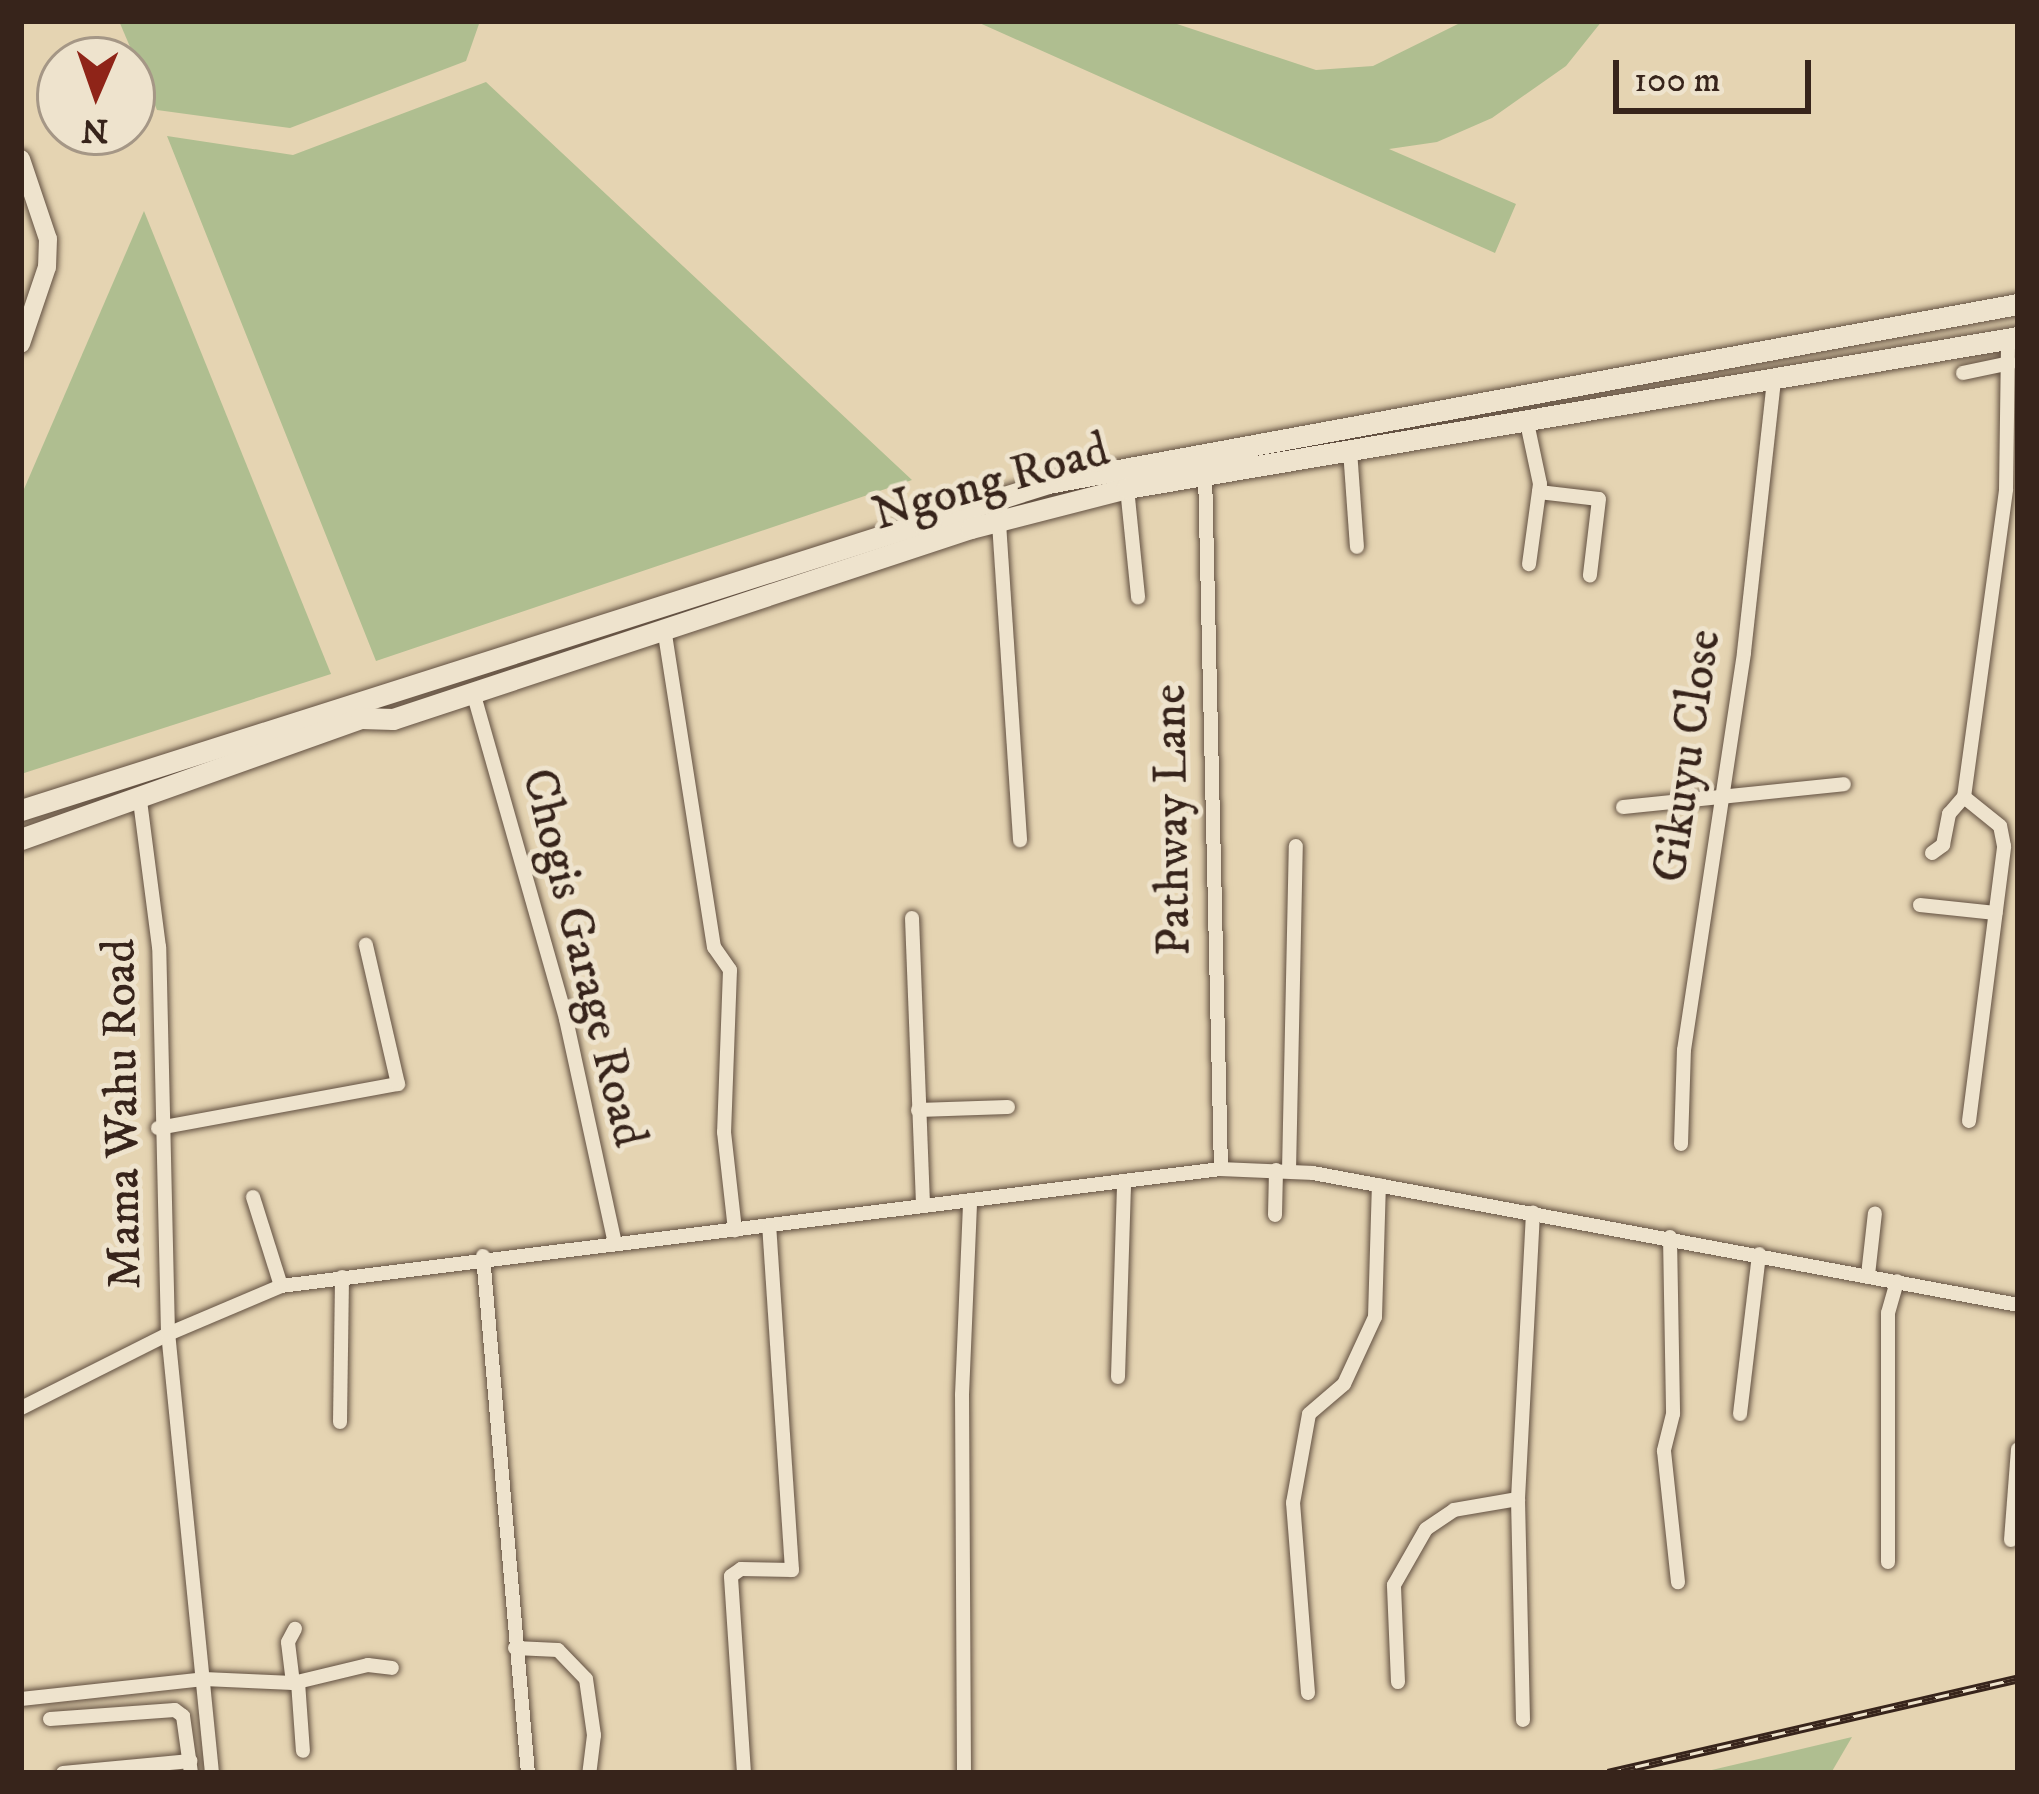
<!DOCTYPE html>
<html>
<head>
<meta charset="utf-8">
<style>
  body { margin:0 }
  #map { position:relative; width:2039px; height:1794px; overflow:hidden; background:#e5d4b2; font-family:"IM FELL DW Pica",serif }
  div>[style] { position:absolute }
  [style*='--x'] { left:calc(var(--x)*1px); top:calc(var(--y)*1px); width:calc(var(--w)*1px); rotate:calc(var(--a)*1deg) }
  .green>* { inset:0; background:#afbe90 }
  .roads { filter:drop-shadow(0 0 3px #625041) drop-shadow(0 0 3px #625041) }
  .minor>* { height:14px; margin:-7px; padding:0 7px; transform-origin:7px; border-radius:7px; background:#eee3cd }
  .tertiary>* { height:18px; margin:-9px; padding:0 9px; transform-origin:9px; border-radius:9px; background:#eee3cd }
  .secondary>* { height:21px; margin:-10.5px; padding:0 10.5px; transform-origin:10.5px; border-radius:10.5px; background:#eee3cd }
  .rail>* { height:9px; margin-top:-4.5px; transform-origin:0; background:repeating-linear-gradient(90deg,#eee3cd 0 14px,#37241b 0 28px); box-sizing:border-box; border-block:3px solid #37241b }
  span { translate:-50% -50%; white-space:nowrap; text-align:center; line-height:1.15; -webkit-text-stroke:10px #eee3cd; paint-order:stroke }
  .street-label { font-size:48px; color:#37241b }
  .frame { position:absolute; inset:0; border:24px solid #37241b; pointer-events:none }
  .north { position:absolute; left:36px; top:36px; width:120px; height:120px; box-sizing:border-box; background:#eee3cd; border:3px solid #a59786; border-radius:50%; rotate:182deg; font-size:33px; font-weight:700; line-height:48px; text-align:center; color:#37241b }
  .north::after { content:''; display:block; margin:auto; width:42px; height:54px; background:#8f2418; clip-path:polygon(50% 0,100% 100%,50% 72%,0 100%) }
  .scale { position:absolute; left:1613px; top:60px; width:198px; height:54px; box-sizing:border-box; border:6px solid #37241b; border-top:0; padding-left:15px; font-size:36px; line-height:42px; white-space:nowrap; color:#37241b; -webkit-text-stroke:9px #eee3cd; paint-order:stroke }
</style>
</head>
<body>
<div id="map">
  <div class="green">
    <i style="clip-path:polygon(119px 21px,480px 21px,466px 61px,290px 128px,157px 110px)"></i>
    <i style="clip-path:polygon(975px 21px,1168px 21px,1316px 70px,1373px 66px,1464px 21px,1602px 21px,1566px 66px,1492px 118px,1437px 142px,1389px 149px,1516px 204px,1495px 253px)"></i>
    <i style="clip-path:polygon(486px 82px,912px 480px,376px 661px,167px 136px,293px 155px)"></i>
    <i style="clip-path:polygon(144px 211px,331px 674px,21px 774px,21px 496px)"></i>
    <i style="clip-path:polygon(1852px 1737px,1831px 1773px,1699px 1773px)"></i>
  </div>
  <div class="roads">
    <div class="minor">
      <i style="--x:1963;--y:373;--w:48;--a:-12"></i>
      <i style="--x:1526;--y:418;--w:67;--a:78"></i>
      <i style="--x:1540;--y:484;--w:81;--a:97.8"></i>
      <i style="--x:1350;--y:450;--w:97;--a:85.9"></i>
      <i style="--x:1205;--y:471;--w:698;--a:88.69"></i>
      <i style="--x:1127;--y:488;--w:110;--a:84.2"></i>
      <i style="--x:1539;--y:492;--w:60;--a:6.7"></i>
      <i style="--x:1599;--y:499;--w:77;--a:96.8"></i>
      <i style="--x:999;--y:523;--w:318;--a:86.2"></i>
      <i style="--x:664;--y:628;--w:323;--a:81.1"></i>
      <i style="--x:714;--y:947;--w:28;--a:55"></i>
      <i style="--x:730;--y:970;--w:162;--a:92.1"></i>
      <i style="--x:724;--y:1132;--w:99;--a:83.6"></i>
      <i style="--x:473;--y:692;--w:340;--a:74.1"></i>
      <i style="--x:566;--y:1019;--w:230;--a:77.7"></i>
      <i style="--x:1623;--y:807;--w:222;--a:-5.9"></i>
      <i style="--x:1932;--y:853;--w:14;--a:-36"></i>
      <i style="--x:1943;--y:845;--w:32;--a:-79"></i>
      <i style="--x:1949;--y:814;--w:23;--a:-49"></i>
      <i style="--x:1920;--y:905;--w:76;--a:6"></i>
      <i style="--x:912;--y:918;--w:288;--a:87.8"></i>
      <i style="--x:918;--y:1110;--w:90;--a:-1.9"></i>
      <i style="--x:1969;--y:1121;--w:277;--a:-82.7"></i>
      <i style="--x:2004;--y:846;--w:20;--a:-101"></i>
      <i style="--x:2000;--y:826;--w:46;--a:-141.1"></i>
      <i style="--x:1964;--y:797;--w:311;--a:-82.2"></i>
      <i style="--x:2006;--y:489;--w:150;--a:-89.2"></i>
      <i style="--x:158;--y:1128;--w:244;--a:-10.4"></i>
      <i style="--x:398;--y:1084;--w:143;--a:-103"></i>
      <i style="--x:1681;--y:1144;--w:94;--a:-88.2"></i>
      <i style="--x:1684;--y:1050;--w:402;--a:-81.4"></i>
      <i style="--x:1744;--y:652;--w:275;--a:-83.7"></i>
      <i style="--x:1289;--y:1171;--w:325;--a:-88.8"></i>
      <i style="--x:253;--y:1197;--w:93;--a:72.5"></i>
      <i style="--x:1275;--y:1215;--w:45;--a:-88.7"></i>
      <i style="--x:1670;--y:1237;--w:177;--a:89"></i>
      <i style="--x:1673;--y:1414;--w:38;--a:104"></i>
      <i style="--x:1664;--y:1451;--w:132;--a:83.9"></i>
      <i style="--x:483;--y:1256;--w:519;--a:85.03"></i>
      <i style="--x:1868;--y:1275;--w:62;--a:-83.6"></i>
      <i style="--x:1118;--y:1377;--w:194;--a:-88.2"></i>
      <i style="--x:21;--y:1408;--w:165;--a:-26.7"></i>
      <i style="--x:168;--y:1334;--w:387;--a:-91.3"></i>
      <i style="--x:159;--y:947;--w:147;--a:-97.4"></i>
      <i style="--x:1740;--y:1414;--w:161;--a:-83.2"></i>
      <i style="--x:340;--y:1422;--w:145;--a:-89.2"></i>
      <i style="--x:2011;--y:1540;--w:91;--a:-85.6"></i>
      <i style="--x:1888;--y:1562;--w:249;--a:-90"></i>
      <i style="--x:1888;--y:1313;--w:33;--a:-74"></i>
      <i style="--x:515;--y:1648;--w:43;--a:2.7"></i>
      <i style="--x:558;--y:1650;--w:40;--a:46"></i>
      <i style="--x:586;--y:1679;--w:57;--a:81.9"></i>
      <i style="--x:594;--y:1735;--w:38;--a:97"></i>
      <i style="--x:298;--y:1682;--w:69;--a:85.9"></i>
      <i style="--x:1398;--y:1682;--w:97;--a:-92.4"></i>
      <i style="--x:1394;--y:1585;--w:64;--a:-60.3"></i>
      <i style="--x:1426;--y:1529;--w:34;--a:-34"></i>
      <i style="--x:1454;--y:1510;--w:65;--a:-9.8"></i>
      <i style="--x:293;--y:1683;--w:41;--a:-97"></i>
      <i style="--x:288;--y:1642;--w:15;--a:-62"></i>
      <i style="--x:1308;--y:1693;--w:191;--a:-94.5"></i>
      <i style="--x:1293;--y:1503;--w:90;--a:-79.8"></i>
      <i style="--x:1309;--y:1414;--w:46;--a:-40.6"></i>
      <i style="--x:1344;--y:1384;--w:74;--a:-65.2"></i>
      <i style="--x:1375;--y:1317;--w:132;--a:-88.3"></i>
      <i style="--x:21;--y:1699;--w:184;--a:-6.2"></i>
      <i style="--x:204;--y:1679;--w:89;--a:2.6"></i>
      <i style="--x:293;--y:1683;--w:77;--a:-13.5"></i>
      <i style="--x:368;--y:1665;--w:24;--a:7"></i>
      <i style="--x:50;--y:1719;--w:125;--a:-4.1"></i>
      <i style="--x:175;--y:1710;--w:10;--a:37"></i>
      <i style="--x:183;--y:1716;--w:58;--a:82"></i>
      <i style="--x:1523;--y:1720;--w:221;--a:-91.3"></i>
      <i style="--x:1518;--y:1499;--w:287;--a:-87"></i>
      <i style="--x:63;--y:1773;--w:128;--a:-5.4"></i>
      <i style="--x:212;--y:1773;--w:441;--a:-95.7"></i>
      <i style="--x:168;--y:1334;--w:123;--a:-23"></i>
      <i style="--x:281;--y:1286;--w:947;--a:-7.1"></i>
      <i style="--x:1221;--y:1169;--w:92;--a:2.5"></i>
      <i style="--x:1313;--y:1173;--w:717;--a:10.6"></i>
      <i style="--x:744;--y:1773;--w:197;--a:-93.8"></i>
      <i style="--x:731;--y:1576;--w:12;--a:-35"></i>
      <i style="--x:741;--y:1569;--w:51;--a:1.1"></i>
      <i style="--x:792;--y:1570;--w:345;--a:-93.8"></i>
      <i style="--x:964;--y:1773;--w:378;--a:-90.3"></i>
      <i style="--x:962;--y:1395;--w:192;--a:-87.6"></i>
    </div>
    <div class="tertiary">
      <i style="--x:21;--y:159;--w:84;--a:71.4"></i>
      <i style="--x:48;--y:239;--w:28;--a:92"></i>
      <i style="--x:47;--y:267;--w:81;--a:108.7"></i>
    </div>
    <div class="secondary">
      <i style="--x:21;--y:810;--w:1078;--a:-17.66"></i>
      <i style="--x:1048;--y:483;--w:986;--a:-10.46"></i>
      <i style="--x:21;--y:839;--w:361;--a:-19.6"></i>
      <i style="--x:361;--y:718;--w:32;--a:2"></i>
      <i style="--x:393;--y:719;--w:609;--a:-18.29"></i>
      <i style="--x:971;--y:528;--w:161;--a:-14.4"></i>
      <i style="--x:1127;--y:488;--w:904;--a:-9.62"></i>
    </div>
  </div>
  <div class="rail">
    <i style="--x:1608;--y:1773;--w:421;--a:-13"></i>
  </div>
  <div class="street-label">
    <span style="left:991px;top:483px;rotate:-16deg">Ngong Road</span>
    <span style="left:1688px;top:756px;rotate:-82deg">Gikuyu Close</span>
    <span style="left:1173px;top:820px;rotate:-91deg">Pathway Lane</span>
    <span style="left:583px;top:958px;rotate:76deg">Chogis Garage Road</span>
    <span style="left:123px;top:1114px;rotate:-91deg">Mama Wahu Road</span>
  </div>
  <div class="frame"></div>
  <div class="north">N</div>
  <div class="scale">100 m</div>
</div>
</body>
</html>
